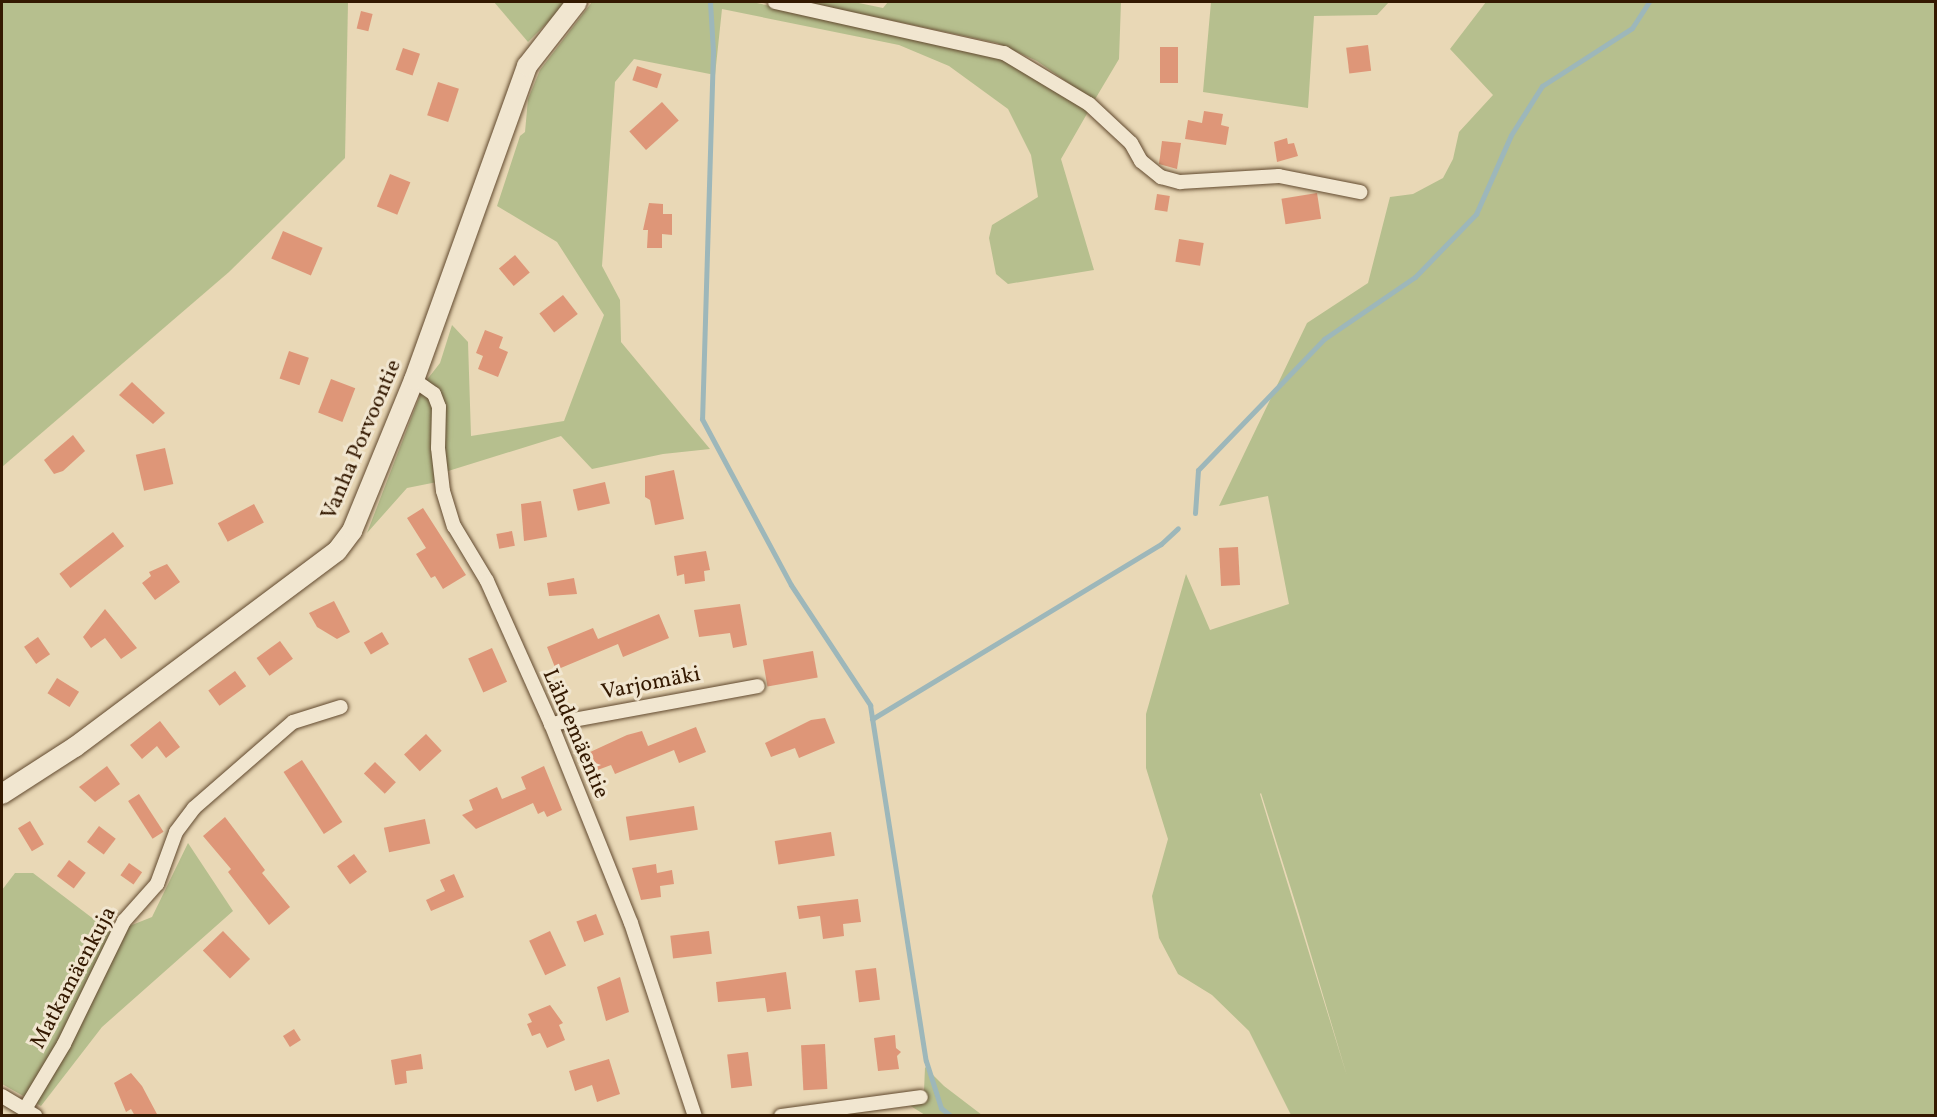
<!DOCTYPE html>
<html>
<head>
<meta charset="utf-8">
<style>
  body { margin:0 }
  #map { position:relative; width:1937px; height:1117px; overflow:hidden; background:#e9d8b6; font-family:Vollkorn,serif }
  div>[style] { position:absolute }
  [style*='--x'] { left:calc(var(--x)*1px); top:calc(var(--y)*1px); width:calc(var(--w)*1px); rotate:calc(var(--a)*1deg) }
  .green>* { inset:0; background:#b6bf8e }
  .stream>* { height:5px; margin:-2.5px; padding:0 2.5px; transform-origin:2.5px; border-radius:2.5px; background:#9db7ba }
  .building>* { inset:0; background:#de9678; transform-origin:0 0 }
  .roads { filter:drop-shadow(0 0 2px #61492e) drop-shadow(0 0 2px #61492e) }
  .street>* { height:14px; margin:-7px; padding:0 7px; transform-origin:7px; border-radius:7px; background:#f1e6d0 }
  .secondary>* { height:20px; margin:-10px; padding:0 10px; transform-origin:10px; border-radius:10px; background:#f1e6d0 }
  span { translate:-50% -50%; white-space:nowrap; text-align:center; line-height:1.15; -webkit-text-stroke:6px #f1e6d0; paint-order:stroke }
  .street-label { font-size:22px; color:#341901 }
  .frame { position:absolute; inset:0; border:3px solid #341901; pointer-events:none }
</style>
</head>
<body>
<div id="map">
  <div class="green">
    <i style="clip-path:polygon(2px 2px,348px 2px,345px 158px,229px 272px,2px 467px)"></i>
    <i style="clip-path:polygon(494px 2px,568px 2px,528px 42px)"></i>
    <i style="clip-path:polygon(592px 2px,752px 2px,990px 54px,1017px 65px,1088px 112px,1061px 159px,1094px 270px,1008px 284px,996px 274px,989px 238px,992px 225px,1038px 197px,1031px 155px,1008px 109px,949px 66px,899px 45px,722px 9px,715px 75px,634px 59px,615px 82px,602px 266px,620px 300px,621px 342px,710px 449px,663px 454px,592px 469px,561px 436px,445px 472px,426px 381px,440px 363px,452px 325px,468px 342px,471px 436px,564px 421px,604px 315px,557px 242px,497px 206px,520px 136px,525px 132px,528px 99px,540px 70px)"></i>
    <i style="clip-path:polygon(806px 2px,854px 2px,883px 8px,888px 2px,1121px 2px,1119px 59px,1094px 101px,1037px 61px,997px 43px)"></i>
    <i style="clip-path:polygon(1211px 2px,1389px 2px,1377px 15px,1314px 16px,1308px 108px,1203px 92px)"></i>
    <i style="clip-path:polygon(evenodd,1486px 2px,1935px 2px,1935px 1115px,1291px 1115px,1249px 1031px,1212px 995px,1178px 974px,1159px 938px,1152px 896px,1168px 839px,1146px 768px,1146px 714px,1186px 574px,1210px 630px,1289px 604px,1268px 496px,1219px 506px,1307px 323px,1368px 283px,1390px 197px,1413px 194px,1443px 178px,1453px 159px,1459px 132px,1493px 95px,1450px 49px,1486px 2px,1261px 793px,1298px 911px,1347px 1076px,1260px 794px,1261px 793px)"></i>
    <i style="clip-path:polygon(422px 390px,435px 407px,437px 482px,407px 488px,367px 533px)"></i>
    <i style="clip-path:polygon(188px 843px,233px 911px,102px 1027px,41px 1106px,2px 1084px,2px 890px,15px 873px,33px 873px,112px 933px,152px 917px)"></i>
    <i style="clip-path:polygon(925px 1067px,944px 1086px,982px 1115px,925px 1115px,906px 1103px,924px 1091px)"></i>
  </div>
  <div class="stream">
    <i style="--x:710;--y:2;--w:49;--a:86.5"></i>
    <i style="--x:713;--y:51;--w:368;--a:91.7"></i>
    <i style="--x:702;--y:419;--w:188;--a:61.8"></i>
    <i style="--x:791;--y:585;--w:144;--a:56.6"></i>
    <i style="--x:870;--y:705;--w:360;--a:81.1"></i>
    <i style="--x:926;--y:1061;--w:49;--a:72.3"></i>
    <i style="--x:941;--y:1108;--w:13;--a:39"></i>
    <i style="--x:1195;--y:513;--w:43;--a:-86"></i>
    <i style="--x:1198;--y:470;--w:182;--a:-46.1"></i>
    <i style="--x:1324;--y:339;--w:110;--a:-34.3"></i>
    <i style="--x:1415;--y:277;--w:88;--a:-45.9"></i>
    <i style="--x:1476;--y:214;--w:86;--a:-66.1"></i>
    <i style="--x:1511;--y:135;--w:58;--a:-57.7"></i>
    <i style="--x:1542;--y:86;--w:107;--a:-32.8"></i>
    <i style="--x:1632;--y:28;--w:31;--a:-57"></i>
    <i style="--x:872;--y:719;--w:338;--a:-31.2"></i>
    <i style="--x:1161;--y:544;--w:23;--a:-43"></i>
  </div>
  <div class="building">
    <i style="left:361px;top:11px;width:12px;height:18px;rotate:14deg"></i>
    <i style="left:1368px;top:45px;width:26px;height:22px;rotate:83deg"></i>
    <i style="left:1160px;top:47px;width:18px;height:36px"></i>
    <i style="left:403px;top:48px;width:18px;height:23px;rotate:19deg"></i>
    <i style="left:637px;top:66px;width:26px;height:15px;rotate:18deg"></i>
    <i style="left:438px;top:82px;width:22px;height:35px;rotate:18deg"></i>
    <i style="left:662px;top:102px;width:25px;height:44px;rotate:48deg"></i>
    <i style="clip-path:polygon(1204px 111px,1223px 114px,1221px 125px,1229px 127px,1226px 145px,1185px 139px,1188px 120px,1202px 123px)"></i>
    <i style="clip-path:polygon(1287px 138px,1288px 144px,1294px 143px,1298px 156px,1277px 162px,1274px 142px)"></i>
    <i style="clip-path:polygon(1162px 141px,1181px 143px,1177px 169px,1159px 164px)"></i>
    <i style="left:390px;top:174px;width:22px;height:35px;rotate:22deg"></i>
    <i style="left:1317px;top:193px;width:26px;height:36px;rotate:81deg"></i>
    <i style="left:1157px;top:194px;width:13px;height:16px;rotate:9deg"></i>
    <i style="clip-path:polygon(649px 203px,663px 204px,663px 214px,672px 214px,672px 235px,662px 234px,662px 248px,647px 248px,648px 230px,643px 230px)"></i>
    <i style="left:283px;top:231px;width:43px;height:30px;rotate:23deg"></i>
    <i style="left:1179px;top:239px;width:25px;height:23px;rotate:9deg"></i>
    <i style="left:515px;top:255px;width:23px;height:21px;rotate:50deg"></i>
    <i style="left:563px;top:295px;width:24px;height:30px;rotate:52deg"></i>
    <i style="clip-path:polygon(485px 330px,503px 337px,499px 348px,508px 352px,498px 377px,478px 369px,483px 356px,476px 353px)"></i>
    <i style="left:289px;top:351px;width:21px;height:29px;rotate:19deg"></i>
    <i style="left:331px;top:379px;width:26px;height:36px;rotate:21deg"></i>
    <i style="clip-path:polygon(132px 382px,165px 413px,153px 424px,119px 395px)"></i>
    <i style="clip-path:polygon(73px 435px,85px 451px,63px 471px,54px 474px,44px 460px)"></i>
    <i style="left:165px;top:448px;width:37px;height:30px;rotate:77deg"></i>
    <i style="clip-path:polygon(674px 470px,684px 519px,655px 525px,650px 500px,645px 497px,645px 476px)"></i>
    <i style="left:605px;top:482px;width:22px;height:33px;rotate:77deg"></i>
    <i style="clip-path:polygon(541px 501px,547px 537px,524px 541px,521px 504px)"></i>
    <i style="left:254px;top:504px;width:21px;height:41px;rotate:62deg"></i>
    <i style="clip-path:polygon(423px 508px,466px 575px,443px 589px,435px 576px,431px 578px,416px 554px,426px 548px,407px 518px)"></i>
    <i style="left:512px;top:531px;width:15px;height:16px;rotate:79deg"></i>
    <i style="left:113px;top:532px;width:18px;height:68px;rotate:52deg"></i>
    <i style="left:1238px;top:547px;width:38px;height:19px;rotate:87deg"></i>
    <i style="clip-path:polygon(706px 551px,710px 570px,704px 571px,705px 581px,685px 584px,684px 574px,677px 576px,674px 556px)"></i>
    <i style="clip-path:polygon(167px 564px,180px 582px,155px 600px,142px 583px,151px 576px,149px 572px)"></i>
    <i style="clip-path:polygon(574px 578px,577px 594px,549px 596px,547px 583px)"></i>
    <i style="clip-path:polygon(334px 601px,350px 632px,337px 639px,317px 627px,309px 613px)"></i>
    <i style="clip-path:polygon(740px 604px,747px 645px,733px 648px,730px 633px,699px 637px,694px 610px)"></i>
    <i style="clip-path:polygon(105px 609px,137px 648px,121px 659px,105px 638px,91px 648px,83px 637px)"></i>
    <i style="clip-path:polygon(659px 614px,669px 638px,623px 657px,618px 644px,556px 670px,547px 647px,593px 628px,598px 639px)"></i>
    <i style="left:382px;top:632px;width:14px;height:21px;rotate:60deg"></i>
    <i style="left:38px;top:637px;width:21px;height:17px;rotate:55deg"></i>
    <i style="left:280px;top:641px;width:22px;height:29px;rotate:54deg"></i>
    <i style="left:492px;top:648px;width:37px;height:26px;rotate:66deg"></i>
    <i style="left:813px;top:651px;width:27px;height:51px;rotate:80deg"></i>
    <i style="left:235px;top:671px;width:19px;height:33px;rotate:54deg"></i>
    <i style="left:57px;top:678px;width:26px;height:18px;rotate:32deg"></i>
    <i style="clip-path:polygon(825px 718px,835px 743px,799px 758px,795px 748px,771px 757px,765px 743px,811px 720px)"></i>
    <i style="clip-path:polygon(160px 721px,180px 747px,166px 758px,157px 746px,142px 759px,130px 745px)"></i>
    <i style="clip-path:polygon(696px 727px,706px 752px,679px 763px,674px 750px,615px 774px,611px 765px,595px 771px,588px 753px,627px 735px,642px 731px,648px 746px)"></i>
    <i style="left:426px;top:734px;width:23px;height:30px;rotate:47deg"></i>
    <i style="left:302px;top:760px;width:74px;height:22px;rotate:57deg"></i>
    <i style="left:375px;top:762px;width:29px;height:16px;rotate:44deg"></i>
    <i style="clip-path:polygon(107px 766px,120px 784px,95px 802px,79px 787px)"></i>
    <i style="clip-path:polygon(544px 766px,562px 810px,547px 817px,544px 811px,538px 814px,533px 803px,476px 829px,462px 815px,473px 810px,469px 800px,497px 787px,502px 799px,526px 789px,521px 777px)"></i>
    <i style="left:139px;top:794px;width:45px;height:13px;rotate:57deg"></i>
    <i style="left:694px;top:806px;width:24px;height:69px;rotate:81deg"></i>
    <i style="clip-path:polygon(225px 817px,265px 870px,262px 873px,290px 907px,269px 925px,228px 872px,231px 869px,203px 836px)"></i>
    <i style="left:425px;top:819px;width:25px;height:42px;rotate:78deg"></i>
    <i style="left:30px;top:821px;width:27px;height:14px;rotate:59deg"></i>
    <i style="left:99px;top:826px;width:21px;height:20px;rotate:37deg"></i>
    <i style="left:831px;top:832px;width:24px;height:57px;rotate:81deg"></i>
    <i style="left:354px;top:854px;width:22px;height:21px;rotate:54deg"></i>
    <i style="left:69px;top:860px;width:21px;height:20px;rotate:37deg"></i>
    <i style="left:129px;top:863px;width:16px;height:15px;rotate:35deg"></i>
    <i style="clip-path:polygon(656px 864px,657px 873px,672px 870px,674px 884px,660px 886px,661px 897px,641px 900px,632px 868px)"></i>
    <i style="clip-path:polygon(454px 874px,464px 897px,431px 911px,426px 900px,445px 891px,440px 880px)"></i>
    <i style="clip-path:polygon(858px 899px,861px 922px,843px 924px,844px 936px,823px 939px,820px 916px,799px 919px,797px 906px)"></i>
    <i style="left:596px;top:914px;width:22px;height:21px;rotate:69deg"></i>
    <i style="left:223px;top:931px;width:39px;height:28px;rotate:46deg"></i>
    <i style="left:550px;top:931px;width:38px;height:23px;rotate:65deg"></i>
    <i style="left:709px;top:931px;width:23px;height:39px;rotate:83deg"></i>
    <i style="left:876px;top:968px;width:32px;height:21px;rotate:83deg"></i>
    <i style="clip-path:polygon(786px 972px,791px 1009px,767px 1012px,765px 998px,718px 1002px,716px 982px)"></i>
    <i style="clip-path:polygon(620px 977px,629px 1012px,606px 1021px,597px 987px)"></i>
    <i style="clip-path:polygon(550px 1005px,563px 1023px,559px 1025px,565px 1040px,547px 1048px,540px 1033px,532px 1036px,527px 1024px,532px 1022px,528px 1014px)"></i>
    <i style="left:294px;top:1029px;width:13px;height:13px;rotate:58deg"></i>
    <i style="clip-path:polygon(895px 1035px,896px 1048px,901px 1052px,897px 1056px,899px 1069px,878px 1071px,874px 1038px)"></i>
    <i style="left:825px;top:1044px;width:45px;height:24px;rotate:87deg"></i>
    <i style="left:748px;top:1052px;width:34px;height:21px;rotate:83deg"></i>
    <i style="clip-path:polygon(421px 1054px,423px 1069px,406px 1071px,407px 1083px,395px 1085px,391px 1060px)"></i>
    <i style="clip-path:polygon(609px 1059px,620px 1094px,597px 1102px,592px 1085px,575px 1091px,569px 1071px)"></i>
    <i style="clip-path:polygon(131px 1073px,142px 1086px,158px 1116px,135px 1116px,131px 1109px,126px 1112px,114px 1083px)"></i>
  </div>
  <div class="roads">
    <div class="street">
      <i style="--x:775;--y:2;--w:235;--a:12.6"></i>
      <i style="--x:1004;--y:53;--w:99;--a:31"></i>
      <i style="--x:1089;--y:104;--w:57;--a:42.9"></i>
      <i style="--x:1131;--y:143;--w:21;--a:61"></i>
      <i style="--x:1141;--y:161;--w:26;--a:39"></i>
      <i style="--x:1161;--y:177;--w:20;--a:15"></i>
      <i style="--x:1180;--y:182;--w:99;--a:-3.5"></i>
      <i style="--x:1279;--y:176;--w:83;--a:11.2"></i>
      <i style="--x:414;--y:380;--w:24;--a:35"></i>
      <i style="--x:434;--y:394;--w:14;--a:69"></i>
      <i style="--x:439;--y:407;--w:41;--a:91.4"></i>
      <i style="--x:438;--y:448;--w:43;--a:83.4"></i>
      <i style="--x:443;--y:491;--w:37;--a:73"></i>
      <i style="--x:454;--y:526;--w:64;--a:59"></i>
      <i style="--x:487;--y:581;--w:157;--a:65.9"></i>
      <i style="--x:551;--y:724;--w:214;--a:68.1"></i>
      <i style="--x:631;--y:923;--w:203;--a:71.7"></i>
      <i style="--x:551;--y:724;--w:210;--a:-10.4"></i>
      <i style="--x:2;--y:1096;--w:39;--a:31"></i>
      <i style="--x:25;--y:1109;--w:76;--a:-59"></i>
      <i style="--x:64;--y:1044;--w:137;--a:-64"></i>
      <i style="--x:124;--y:921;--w:50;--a:-48.3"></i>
      <i style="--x:157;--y:884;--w:55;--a:-69.9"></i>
      <i style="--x:176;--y:832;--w:30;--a:-53"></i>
      <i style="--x:194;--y:808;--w:131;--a:-41"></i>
      <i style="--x:293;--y:722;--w:50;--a:-17.4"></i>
      <i style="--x:781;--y:1116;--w:141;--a:-7.7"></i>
    </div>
    <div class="secondary">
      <i style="--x:2;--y:794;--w:87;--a:-32.8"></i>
      <i style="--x:75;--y:747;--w:327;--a:-36.8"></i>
      <i style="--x:337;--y:551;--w:25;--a:-53"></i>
      <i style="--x:352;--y:531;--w:163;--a:-67.7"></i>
      <i style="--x:414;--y:380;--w:334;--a:-70.2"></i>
      <i style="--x:527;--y:66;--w:81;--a:-52"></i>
    </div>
  </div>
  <div class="street-label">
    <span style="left:362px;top:440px;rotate:-67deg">Vanha Porvoontie</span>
    <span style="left:651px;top:684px;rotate:-11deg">Varjomäki</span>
    <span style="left:575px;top:734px;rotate:67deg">Lähdemäentie</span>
    <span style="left:74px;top:978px;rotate:-62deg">Matkamäenkuja</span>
  </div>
  <div class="frame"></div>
</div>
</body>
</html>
